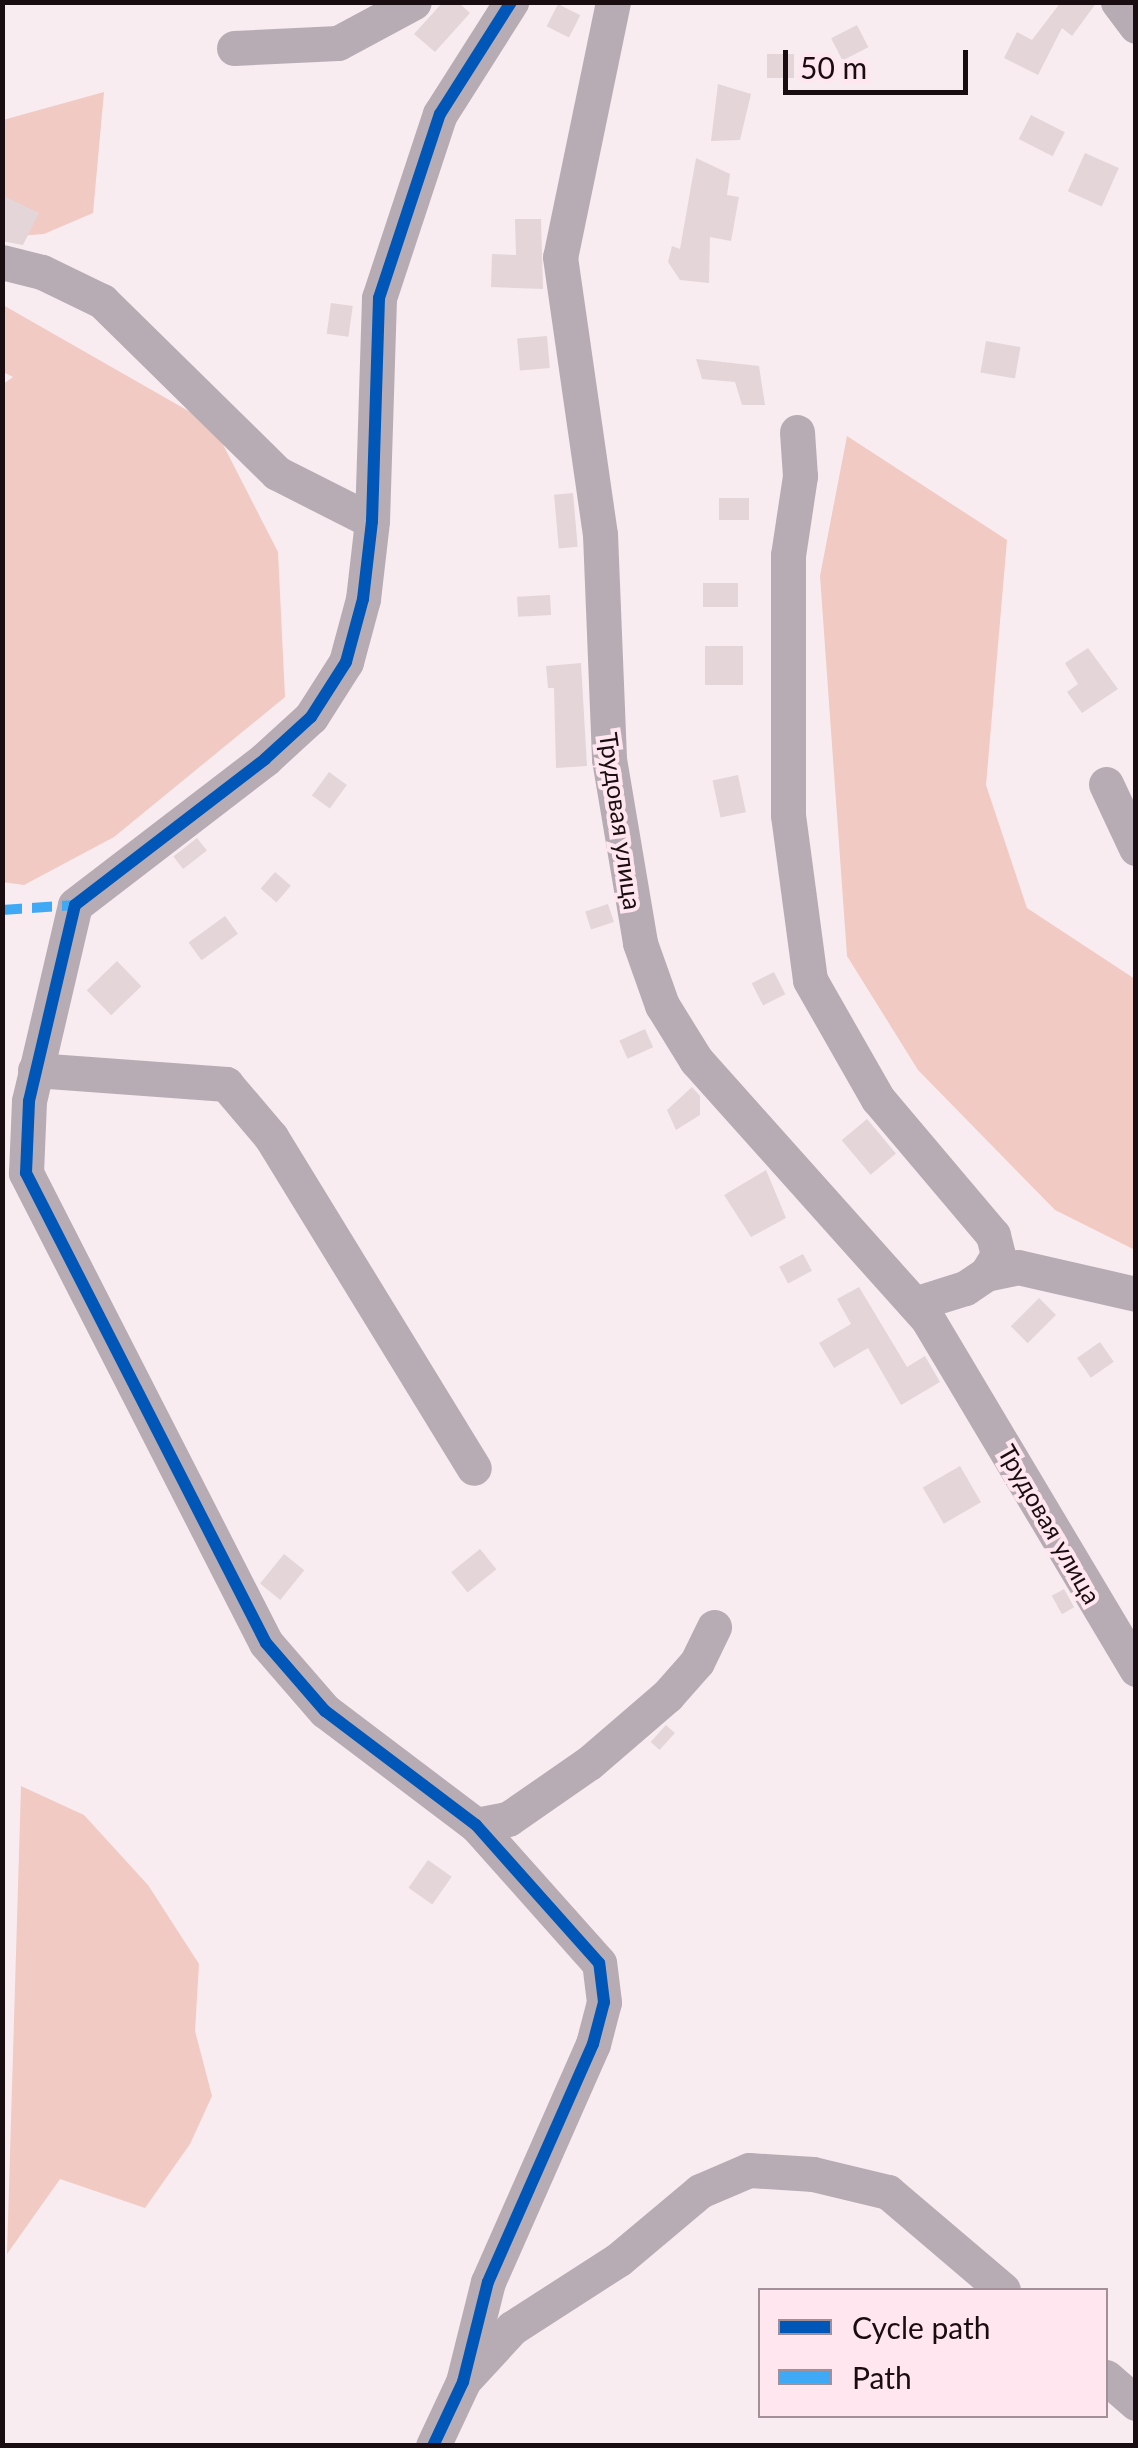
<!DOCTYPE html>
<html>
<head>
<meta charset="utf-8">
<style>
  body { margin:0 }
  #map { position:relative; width:1138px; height:2448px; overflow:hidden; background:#f9ecf0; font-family:Lato,sans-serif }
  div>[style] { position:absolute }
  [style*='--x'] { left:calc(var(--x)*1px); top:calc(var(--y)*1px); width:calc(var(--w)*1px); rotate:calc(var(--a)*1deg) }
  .green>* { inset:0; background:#f1cac3 }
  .building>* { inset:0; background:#e3d5d8; transform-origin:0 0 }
  .minor>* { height:35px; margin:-17.5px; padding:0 17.5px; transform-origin:17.5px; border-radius:17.5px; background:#b8acb4 }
  .quiet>* { height:10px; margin-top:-5px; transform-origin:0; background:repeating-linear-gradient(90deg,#3fa9f5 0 20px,transparent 0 30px) }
  .cycleway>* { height:12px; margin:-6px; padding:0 6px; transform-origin:6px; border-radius:6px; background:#0057b8 }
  span { translate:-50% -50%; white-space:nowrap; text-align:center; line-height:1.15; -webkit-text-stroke:8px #ffe6ef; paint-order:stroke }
  .street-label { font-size:25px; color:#1a0d12 }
  .frame { position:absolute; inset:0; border:5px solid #1a0d12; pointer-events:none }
  .legend { position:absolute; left:758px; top:2288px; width:350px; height:130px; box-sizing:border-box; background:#ffe6ef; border:2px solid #a38f97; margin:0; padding:12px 18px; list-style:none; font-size:30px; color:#1a0d12 }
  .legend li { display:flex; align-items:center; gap:20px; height:50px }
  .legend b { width:50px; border:2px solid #a38f97 }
  .scale { position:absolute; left:783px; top:50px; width:185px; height:45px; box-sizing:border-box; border:5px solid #1a0d12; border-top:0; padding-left:12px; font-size:30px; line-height:35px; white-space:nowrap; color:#1a0d12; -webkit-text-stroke:8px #ffe6ef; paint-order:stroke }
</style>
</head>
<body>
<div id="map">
  <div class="green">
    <i style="clip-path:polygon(104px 92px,93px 213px,44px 234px,3px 237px,3px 120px)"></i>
    <i style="clip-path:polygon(3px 305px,213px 425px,278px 552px,285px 697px,114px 837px,24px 885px,2px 882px,2px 385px,13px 377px,3px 372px)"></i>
    <i style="clip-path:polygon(847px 436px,1007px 540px,986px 785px,1027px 908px,1135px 979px,1135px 1250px,1055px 1210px,918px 1070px,847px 956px,820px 576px)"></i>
    <i style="clip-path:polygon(21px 1786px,84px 1815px,148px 1885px,199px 1964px,195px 2031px,212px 2096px,190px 2144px,145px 2208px,60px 2179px,7px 2254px)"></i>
  </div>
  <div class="building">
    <i style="clip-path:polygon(443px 2px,458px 2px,470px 13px,435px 52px,414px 34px)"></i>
    <i style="clip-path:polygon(1061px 2px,1097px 2px,1072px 36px,1062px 28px,1038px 75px,1004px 58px,1017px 32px,1032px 40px)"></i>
    <i style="left:558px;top:4px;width:25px;height:25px;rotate:27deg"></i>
    <i style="left:857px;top:25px;width:25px;height:29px;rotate:63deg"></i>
    <i style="left:767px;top:54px;width:27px;height:24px"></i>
    <i style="clip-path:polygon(718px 84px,751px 94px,740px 140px,711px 141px)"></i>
    <i style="left:1031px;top:115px;width:38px;height:27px;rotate:27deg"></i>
    <i style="left:1085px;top:153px;width:37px;height:42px;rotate:24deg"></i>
    <i style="clip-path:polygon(696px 158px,730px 174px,727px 195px,739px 197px,731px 241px,710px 237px,709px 283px,680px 280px,668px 262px,672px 246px,680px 249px)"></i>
    <i style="clip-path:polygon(2px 195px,39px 213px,23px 245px,2px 241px)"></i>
    <i style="clip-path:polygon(515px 219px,541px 219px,543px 289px,491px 287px,492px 254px,516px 255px)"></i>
    <i style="left:331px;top:303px;width:22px;height:31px;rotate:8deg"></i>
    <i style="left:547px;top:336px;width:32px;height:30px;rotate:85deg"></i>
    <i style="left:986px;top:341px;width:35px;height:32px;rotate:10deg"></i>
    <i style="clip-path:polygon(696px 359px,759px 366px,765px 405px,742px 405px,735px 382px,702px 379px)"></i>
    <i style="left:573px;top:493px;width:54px;height:19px;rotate:85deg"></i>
    <i style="left:719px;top:498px;width:30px;height:22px"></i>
    <i style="left:703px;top:583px;width:35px;height:24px"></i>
    <i style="left:550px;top:595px;width:20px;height:33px;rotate:87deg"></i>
    <i style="left:743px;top:646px;width:39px;height:38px;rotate:90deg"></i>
    <i style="clip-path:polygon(1088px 648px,1118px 689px,1082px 713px,1067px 692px,1078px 684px,1065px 663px)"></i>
    <i style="clip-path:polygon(581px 663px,587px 766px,556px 768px,554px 688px,548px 688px,546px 666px)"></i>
    <i style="left:329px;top:772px;width:22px;height:29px;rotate:36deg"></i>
    <i style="left:738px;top:775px;width:38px;height:26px;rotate:78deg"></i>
    <i style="left:197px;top:838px;width:16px;height:30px;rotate:52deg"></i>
    <i style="left:275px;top:872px;width:21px;height:22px;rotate:41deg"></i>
    <i style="left:608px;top:904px;width:19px;height:24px;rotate:72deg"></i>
    <i style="left:225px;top:916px;width:22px;height:45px;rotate:54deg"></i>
    <i style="left:117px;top:961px;width:35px;height:42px;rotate:46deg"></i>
    <i style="left:774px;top:972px;width:25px;height:25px;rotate:63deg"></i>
    <i style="left:645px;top:1029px;width:20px;height:28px;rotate:66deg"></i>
    <i style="clip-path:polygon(692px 1087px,700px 1096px,700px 1115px,676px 1130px,667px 1110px)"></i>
    <i style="left:867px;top:1119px;width:45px;height:33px;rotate:50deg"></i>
    <i style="clip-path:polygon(766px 1170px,786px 1218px,751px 1237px,724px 1195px)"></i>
    <i style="left:803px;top:1254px;width:19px;height:27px;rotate:62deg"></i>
    <i style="clip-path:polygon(859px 1287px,907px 1367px,925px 1356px,940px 1382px,901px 1405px,868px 1348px,834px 1368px,819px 1343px,851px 1324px,837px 1299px)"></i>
    <i style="left:1039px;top:1298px;width:24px;height:40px;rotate:45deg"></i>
    <i style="left:1100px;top:1342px;width:24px;height:28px;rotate:55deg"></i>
    <i style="left:960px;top:1466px;width:42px;height:43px;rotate:60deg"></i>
    <i style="left:480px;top:1549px;width:26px;height:37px;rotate:51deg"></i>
    <i style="left:284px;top:1554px;width:26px;height:38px;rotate:39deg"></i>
    <i style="left:1064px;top:1589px;width:21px;height:14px;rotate:61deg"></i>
    <i style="left:666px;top:1725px;width:12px;height:23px;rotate:42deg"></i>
    <i style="left:428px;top:1860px;width:29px;height:34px;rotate:35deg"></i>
  </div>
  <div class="minor">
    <i style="--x:613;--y:2;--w:260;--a:101.7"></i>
    <i style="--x:560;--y:257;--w:280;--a:81.8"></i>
    <i style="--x:600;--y:534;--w:225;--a:87.7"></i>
    <i style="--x:609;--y:759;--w:187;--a:80.4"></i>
    <i style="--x:640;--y:943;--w:66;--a:70.5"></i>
    <i style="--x:662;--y:1005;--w:65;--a:58.3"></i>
    <i style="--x:696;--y:1060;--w:346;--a:48.2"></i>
    <i style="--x:927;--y:1318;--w:409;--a:59.2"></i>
    <i style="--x:1118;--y:2;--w:30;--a:53"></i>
    <i style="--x:234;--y:48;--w:104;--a:-2.8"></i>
    <i style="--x:338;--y:43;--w:86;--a:-28.3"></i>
    <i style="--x:2;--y:262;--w:41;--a:14"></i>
    <i style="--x:42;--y:272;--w:67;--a:25.8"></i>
    <i style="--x:102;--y:301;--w:245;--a:44.5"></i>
    <i style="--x:277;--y:473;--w:106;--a:26.8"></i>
    <i style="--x:797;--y:432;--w:44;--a:86.1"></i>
    <i style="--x:800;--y:476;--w:80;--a:98.6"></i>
    <i style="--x:788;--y:555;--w:260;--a:90"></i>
    <i style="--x:788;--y:815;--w:166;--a:82.4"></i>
    <i style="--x:810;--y:980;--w:137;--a:60.3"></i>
    <i style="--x:878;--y:1099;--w:178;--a:49.8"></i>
    <i style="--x:993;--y:1235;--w:21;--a:76"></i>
    <i style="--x:998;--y:1255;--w:22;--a:122"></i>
    <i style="--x:986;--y:1274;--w:25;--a:146"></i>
    <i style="--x:965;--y:1288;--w:53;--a:162.6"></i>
    <i style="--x:1106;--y:784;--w:71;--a:64.9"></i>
    <i style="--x:35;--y:1070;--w:192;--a:4.2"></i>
    <i style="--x:226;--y:1084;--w:70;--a:49.7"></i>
    <i style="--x:271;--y:1137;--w:388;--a:58.5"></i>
    <i style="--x:986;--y:1274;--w:33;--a:-12"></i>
    <i style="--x:1018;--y:1267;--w:121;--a:12.9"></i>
    <i style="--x:476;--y:1825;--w:33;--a:-11"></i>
    <i style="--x:508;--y:1819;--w:98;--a:-34.7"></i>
    <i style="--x:589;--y:1763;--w:103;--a:-40.7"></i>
    <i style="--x:667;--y:1696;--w:45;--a:-48.6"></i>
    <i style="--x:697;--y:1662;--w:39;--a:-64"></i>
    <i style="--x:467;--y:2377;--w:67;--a:-47.4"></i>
    <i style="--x:512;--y:2328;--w:127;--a:-32.8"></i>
    <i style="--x:619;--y:2259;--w:106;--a:-40"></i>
    <i style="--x:700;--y:2191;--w:53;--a:-23.2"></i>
    <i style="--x:749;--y:2170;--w:64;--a:3.6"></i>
    <i style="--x:813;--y:2174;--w:77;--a:13.5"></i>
    <i style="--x:888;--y:2192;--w:151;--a:40.4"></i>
    <i style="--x:1106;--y:2377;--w:40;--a:41"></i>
    <i style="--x:433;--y:2446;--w:71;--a:-64.9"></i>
    <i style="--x:463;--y:2382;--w:103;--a:-76"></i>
    <i style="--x:488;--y:2282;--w:260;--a:-66.2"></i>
    <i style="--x:593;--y:2044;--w:43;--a:-75.3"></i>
    <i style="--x:604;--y:2002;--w:39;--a:-97"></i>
    <i style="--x:599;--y:1963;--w:185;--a:-131.7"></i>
    <i style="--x:476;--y:1825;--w:189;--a:-142.9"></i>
    <i style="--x:325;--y:1711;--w:90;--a:-130.9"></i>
    <i style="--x:266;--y:1643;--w:528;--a:-117.05"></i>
    <i style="--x:26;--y:1173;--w:72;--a:-87.6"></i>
    <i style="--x:29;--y:1101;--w:201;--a:-76.8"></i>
    <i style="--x:75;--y:905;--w:240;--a:-37.5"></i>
    <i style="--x:265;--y:759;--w:62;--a:-42.4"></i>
    <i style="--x:311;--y:717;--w:65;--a:-57.5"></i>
    <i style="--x:346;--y:662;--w:65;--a:-74.9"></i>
    <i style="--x:363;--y:599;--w:79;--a:-83.4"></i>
    <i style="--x:372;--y:521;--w:223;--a:-88.2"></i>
    <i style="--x:379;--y:298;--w:194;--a:-71.7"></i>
    <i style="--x:440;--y:114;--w:133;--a:-57.6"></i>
  </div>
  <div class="quiet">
    <i style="--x:2;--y:910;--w:73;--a:-3.9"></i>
  </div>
  <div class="cycleway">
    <i style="--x:433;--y:2446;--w:71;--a:-64.9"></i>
    <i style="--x:463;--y:2382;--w:103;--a:-76"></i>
    <i style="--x:488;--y:2282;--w:260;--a:-66.2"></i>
    <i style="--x:593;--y:2044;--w:43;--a:-75.3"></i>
    <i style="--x:604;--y:2002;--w:39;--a:-97"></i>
    <i style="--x:599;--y:1963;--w:185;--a:-131.7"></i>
    <i style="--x:476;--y:1825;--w:189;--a:-142.9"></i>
    <i style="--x:325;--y:1711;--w:90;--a:-130.9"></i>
    <i style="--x:266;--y:1643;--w:528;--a:-117.05"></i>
    <i style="--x:26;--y:1173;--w:72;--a:-87.6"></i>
    <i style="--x:29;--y:1101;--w:201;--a:-76.8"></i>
    <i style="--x:75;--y:905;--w:240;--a:-37.5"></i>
    <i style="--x:265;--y:759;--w:62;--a:-42.4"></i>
    <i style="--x:311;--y:717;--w:65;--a:-57.5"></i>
    <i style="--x:346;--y:662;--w:65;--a:-74.9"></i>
    <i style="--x:363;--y:599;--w:79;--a:-83.4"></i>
    <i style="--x:372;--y:521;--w:223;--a:-88.2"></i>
    <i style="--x:379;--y:298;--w:194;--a:-71.7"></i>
    <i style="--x:440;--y:114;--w:133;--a:-57.6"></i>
  </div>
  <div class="street-label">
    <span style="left:621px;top:821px;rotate:82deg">Трудовая улица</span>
    <span style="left:1050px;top:1524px;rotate:60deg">Трудовая улица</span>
  </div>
  <div class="frame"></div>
  <ul class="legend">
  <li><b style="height:12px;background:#0057b8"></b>Cycle path</li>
  <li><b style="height:12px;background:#3fa9f5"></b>Path</li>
  </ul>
  <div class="scale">50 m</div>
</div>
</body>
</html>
